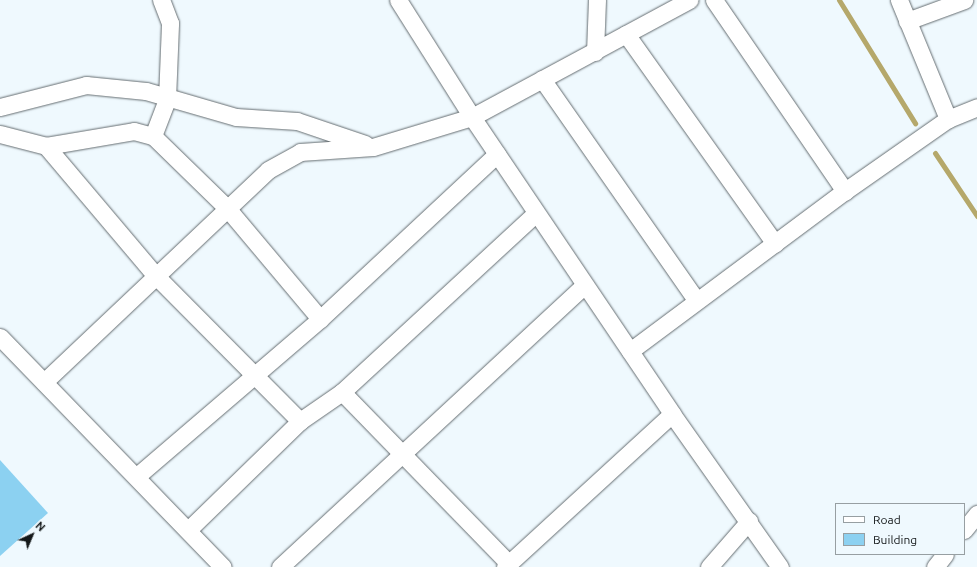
<!DOCTYPE html>
<html>
<head>
<meta charset="utf-8">
<style>
  body { margin:0 }
  #map { position:relative; width:977px; height:567px; overflow:hidden; background:#eff9fe; font-family:Ubuntu,sans-serif }
  div>[style] { position:absolute }
  [style*='--x'] { left:calc(var(--x)*1px); top:calc(var(--y)*1px); width:calc(var(--w)*1px); rotate:calc(var(--a)*1deg) }
  .stream>* { height:5px; margin:-2.5px; padding:0 2.5px; transform-origin:2.5px; border-radius:2.5px; background:#b5a86b }
  .building>* { inset:0; background:#8cd1f1 }
  .roads { filter:drop-shadow(0 0 1px #656d71) drop-shadow(0 0 1px #656d71) }
  .street>* { height:17px; margin:-8.5px; padding:0 8.5px; transform-origin:8.5px; border-radius:8.5px; background:#fff }
  span { translate:-50% -50%; white-space:nowrap; text-align:center; line-height:1.15; -webkit-text-stroke:3px #eff9fe; paint-order:stroke }
  .legend { position:absolute; left:835px; top:503px; width:130px; height:52px; box-sizing:border-box; background:#eff9fe; border:1px solid #979fa2; margin:0; padding:5px 7px; list-style:none; font-size:12px; color:#141819 }
  .legend li { display:flex; align-items:center; gap:8px; height:20px }
  .legend b { width:20px; border:1px solid #979fa2 }
  .north { position:absolute; left:12px; top:515px; width:40px; height:40px; -webkit-text-stroke:3px #eff9fe; paint-order:stroke; rotate:44deg; font-size:11px; font-weight:700; line-height:16px; text-align:center; color:#141819 }
  .north::after { content:''; display:block; margin:auto; width:14px; height:18px; background:#141819; clip-path:polygon(50% 0,100% 100%,50% 72%,0 100%) }
</style>
</head>
<body>
<div id="map">
  <div class="stream">
    <i style="--x:839;--y:0;--w:145;--a:58.3"></i>
    <i style="--x:935;--y:153;--w:76;--a:56.3"></i>
  </div>
  <div class="building">
    <i style="clip-path:polygon(0 460px,48px 513px,0 556px)"></i>
  </div>
  <div class="roads">
    <div class="street">
      <i style="--x:398;--y:0;--w:138;--a:57.7"></i>
      <i style="--x:472;--y:117;--w:358;--a:56"></i>
      <i style="--x:672;--y:414;--w:187;--a:54.8"></i>
      <i style="--x:714;--y:0;--w:232;--a:55.6"></i>
      <i style="--x:899;--y:0;--w:129;--a:67.6"></i>
      <i style="--x:907;--y:21;--w:61;--a:-20.2"></i>
      <i style="--x:626;--y:34;--w:257;--a:54.6"></i>
      <i style="--x:595;--y:52;--w:52;--a:-87.8"></i>
      <i style="--x:542;--y:79;--w:269;--a:55.1"></i>
      <i style="--x:0;--y:107;--w:89;--a:-14.3"></i>
      <i style="--x:86;--y:85;--w:60;--a:5.7"></i>
      <i style="--x:146;--y:91;--w:94;--a:16.1"></i>
      <i style="--x:236;--y:117;--w:61;--a:3.8"></i>
      <i style="--x:297;--y:121;--w:72;--a:18.7"></i>
      <i style="--x:0;--y:134;--w:48;--a:14.6"></i>
      <i style="--x:46;--y:146;--w:89;--a:-9.7"></i>
      <i style="--x:134;--y:131;--w:20;--a:15"></i>
      <i style="--x:153;--y:136;--w:103;--a:44.2"></i>
      <i style="--x:227;--y:208;--w:145;--a:50"></i>
      <i style="--x:153;--y:136;--w:40;--a:-69"></i>
      <i style="--x:167;--y:99;--w:76;--a:-87.7"></i>
      <i style="--x:170;--y:23;--w:25;--a:-111"></i>
      <i style="--x:46;--y:146;--w:169;--a:49.8"></i>
      <i style="--x:155;--y:275;--w:206;--a:45.2"></i>
      <i style="--x:0;--y:337;--w:320;--a:45.9"></i>
      <i style="--x:630;--y:351;--w:268;--a:-36.7"></i>
      <i style="--x:845;--y:191;--w:126;--a:-35"></i>
      <i style="--x:948;--y:119;--w:31;--a:-22"></i>
      <i style="--x:44;--y:382;--w:308;--a:-43.4"></i>
      <i style="--x:268;--y:170;--w:37;--a:-29"></i>
      <i style="--x:300;--y:152;--w:73;--a:-3.9"></i>
      <i style="--x:373;--y:147;--w:103;--a:-16.9"></i>
      <i style="--x:472;--y:117;--w:247;--a:-28.3"></i>
      <i style="--x:342;--y:392;--w:240;--a:45.8"></i>
      <i style="--x:137;--y:476;--w:241;--a:-40.6"></i>
      <i style="--x:320;--y:319;--w:242;--a:-43"></i>
      <i style="--x:188;--y:530;--w:156;--a:-44.2"></i>
      <i style="--x:300;--y:421;--w:51;--a:-34.6"></i>
      <i style="--x:342;--y:392;--w:264;--a:-42.7"></i>
      <i style="--x:964;--y:530;--w:21;--a:-51"></i>
      <i style="--x:280;--y:567;--w:415;--a:-42.8"></i>
      <i style="--x:505;--y:567;--w:226;--a:-42.5"></i>
      <i style="--x:709;--y:567;--w:61;--a:-49"></i>
      <i style="--x:935;--y:567;--w:16;--a:-52"></i>
    </div>
  </div>
  <ul class="legend">
  <li><b style="height:5px;background:#fff"></b>Road</li>
  <li><b style="height:11px;background:#8cd1f1"></b>Building</li>
  </ul>
  <div class="north">N</div>
</div>
</body>
</html>
